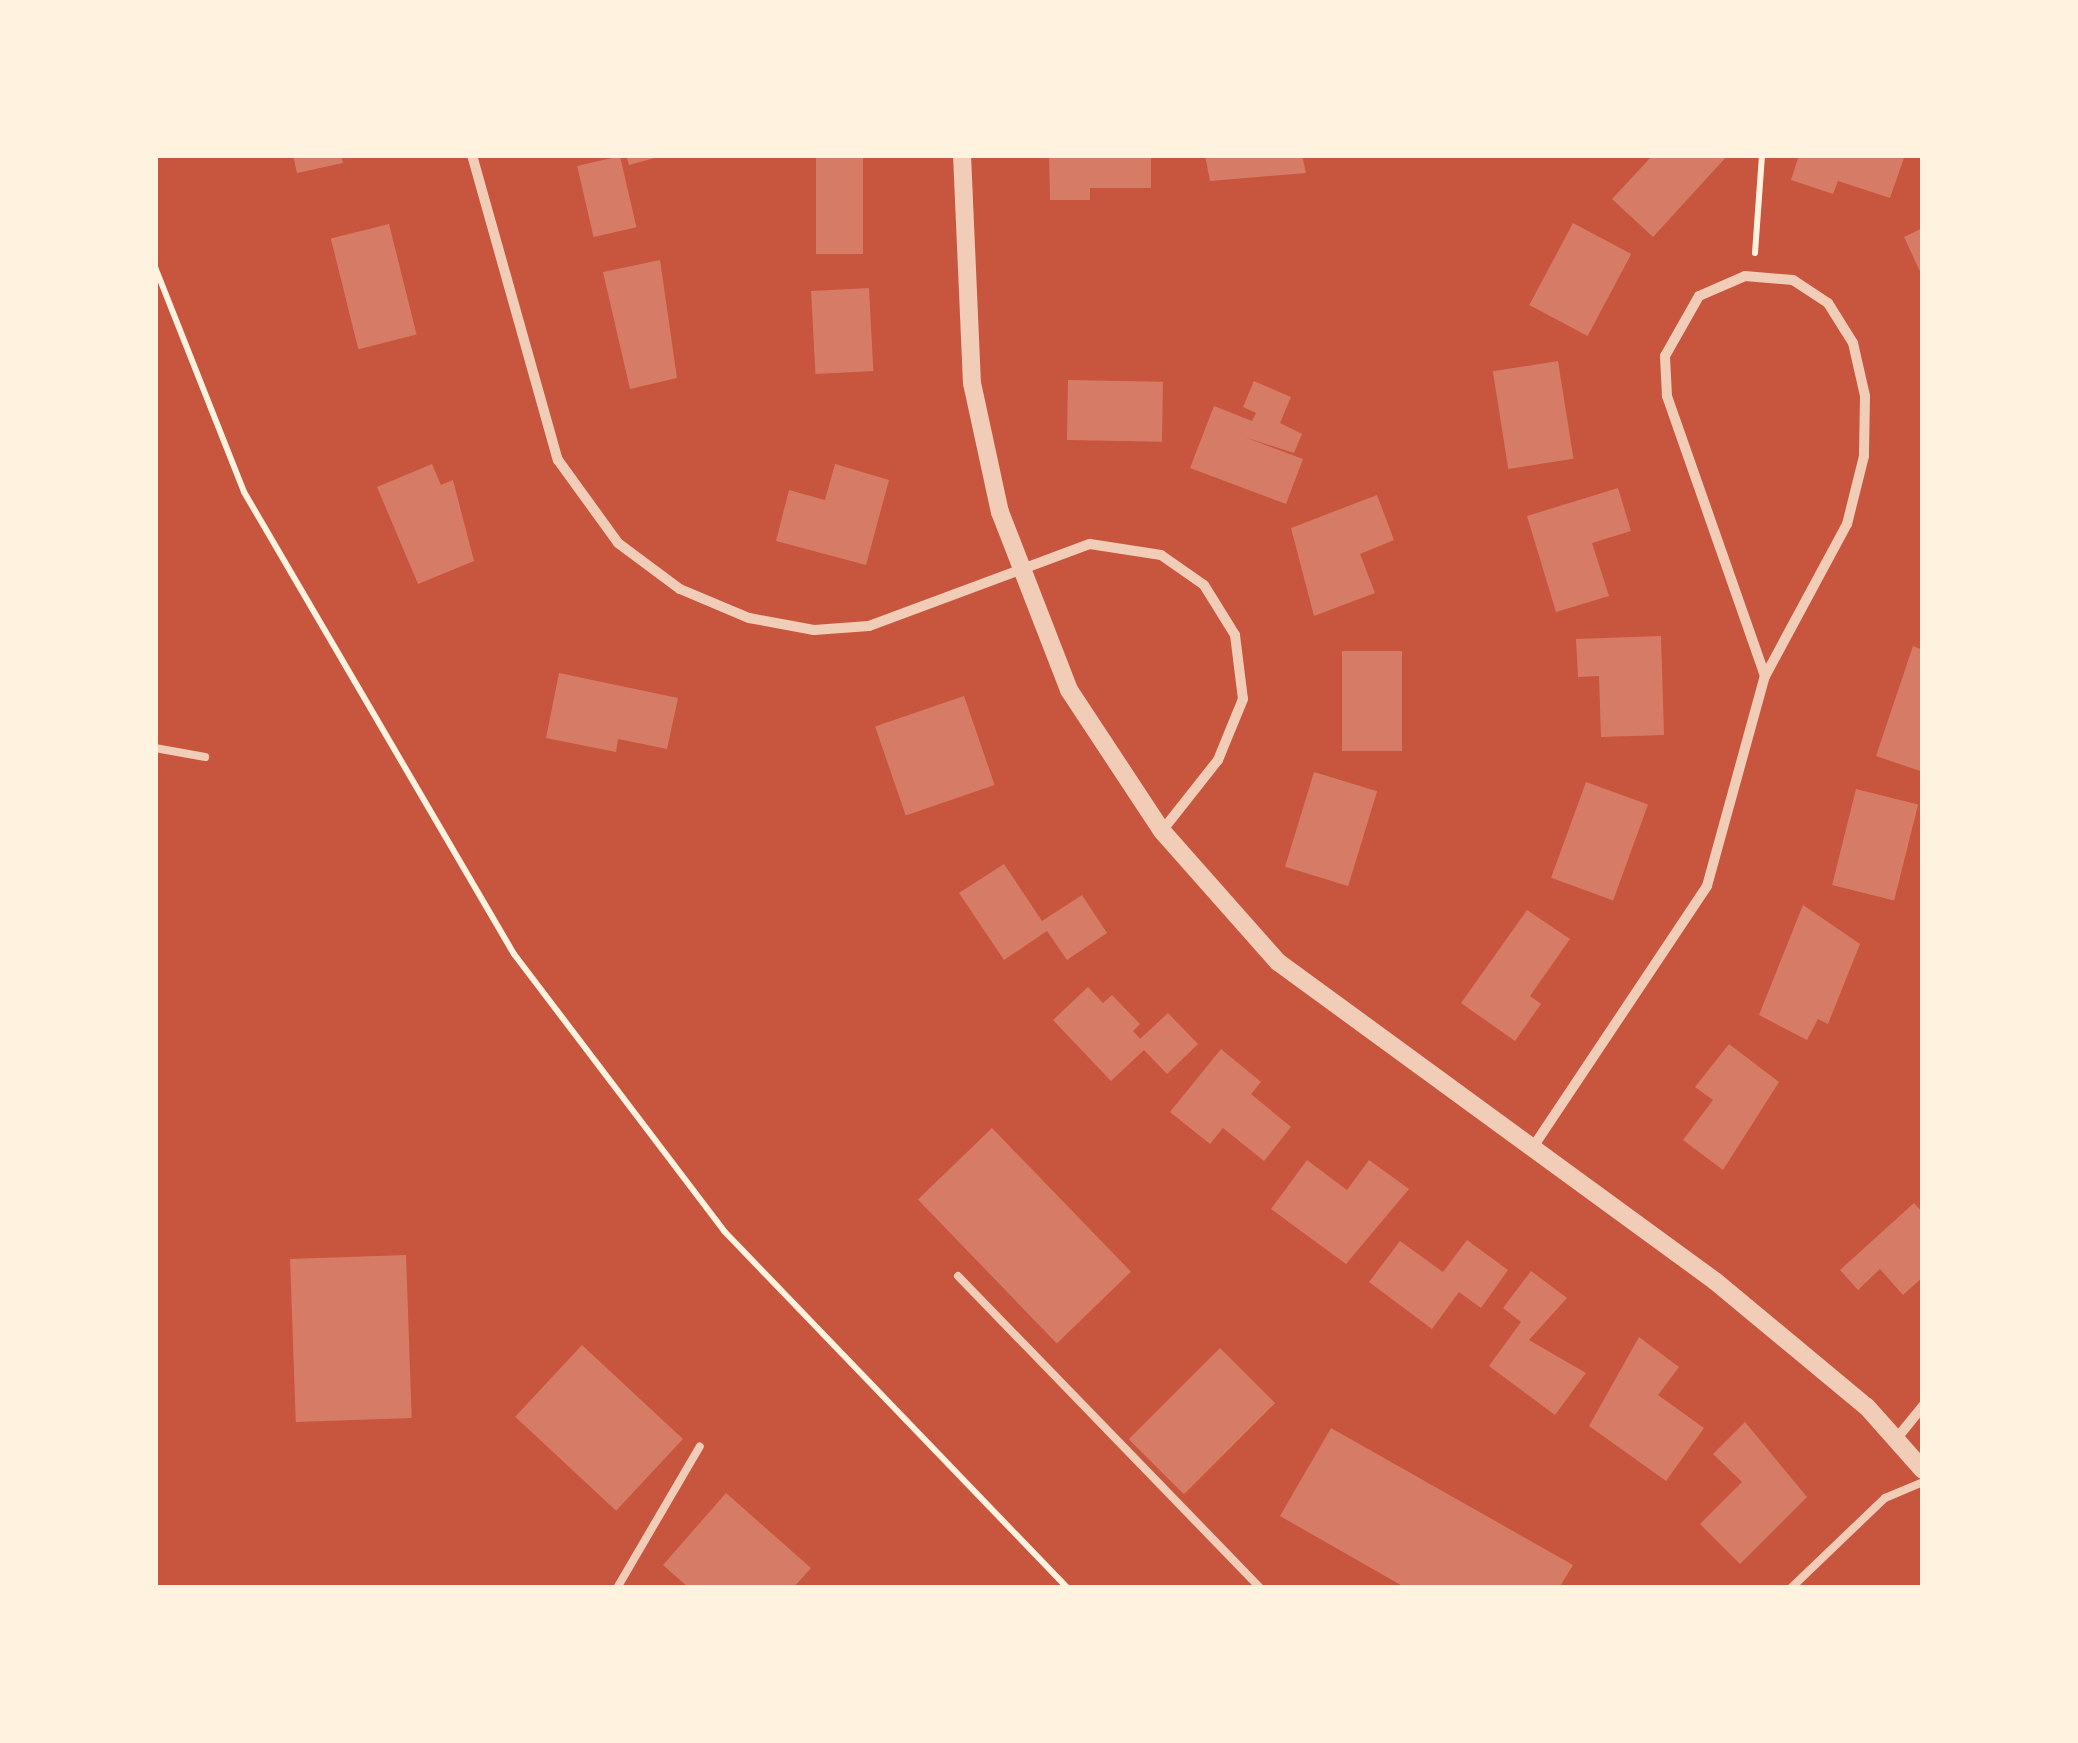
<!DOCTYPE html>
<html>
<head>
<meta charset="utf-8">
<style>
  body { margin:0 }
  #map { position:relative; width:2078px; height:1743px; overflow:hidden; background:#c8553d; font-family:"Fira Sans Condensed",sans-serif }
  div>[style] { position:absolute }
  [style*='--x'] { left:calc(var(--x)*1px); top:calc(var(--y)*1px); width:calc(var(--w)*1px); rotate:calc(var(--a)*1deg) }
  .building>* { inset:0; background:#d67c66; transform-origin:0 0 }
  .path>* { height:6px; margin:-3px; padding:0 3px; transform-origin:3px; border-radius:3px; background:#fff3e0 }
  .service>* { height:8px; margin:-4px; padding:0 4px; transform-origin:4px; border-radius:4px; background:#f1ccb7 }
  .minor>* { height:10px; margin:-5px; padding:0 5px; transform-origin:5px; border-radius:5px; background:#f1ccb7 }
  .tertiary>* { height:18px; margin:-9px; padding:0 9px; transform-origin:9px; border-radius:9px; background:#f1ccb7 }
  span { translate:-50% -50%; white-space:nowrap; text-align:center; line-height:1.15; -webkit-text-stroke:8px #fff3e0; paint-order:stroke }
  .frame { position:absolute; inset:0; border:158px solid #fff3e0; pointer-events:none }
</style>
</head>
<body>
<div id="map">
  <div class="building">
    <i style="clip-path:polygon(293px 155px,341px 155px,343px 163px,297px 173px)"></i>
    <i style="clip-path:polygon(626px 155px,662px 155px,662px 156px,629px 165px)"></i>
    <i style="left:816px;top:155px;width:47px;height:99px"></i>
    <i style="clip-path:polygon(1049px 155px,1151px 155px,1151px 188px,1090px 188px,1090px 200px,1050px 200px)"></i>
    <i style="clip-path:polygon(1205px 155px,1302px 155px,1306px 173px,1210px 181px)"></i>
    <i style="clip-path:polygon(1653px 155px,1728px 155px,1653px 237px,1612px 199px)"></i>
    <i style="clip-path:polygon(1799px 155px,1905px 155px,1890px 198px,1838px 181px,1833px 194px,1791px 180px)"></i>
    <i style="left:620px;top:156px;width:73px;height:44px;rotate:77deg"></i>
    <i style="left:1573px;top:223px;width:66px;height:93px;rotate:28deg"></i>
    <i style="left:389px;top:224px;width:114px;height:60px;rotate:76deg"></i>
    <i style="clip-path:polygon(1923px 228px,1923px 278px,1904px 237px)"></i>
    <i style="clip-path:polygon(660px 260px,677px 378px,630px 389px,603px 272px)"></i>
    <i style="left:869px;top:288px;width:83px;height:58px;rotate:87deg"></i>
    <i style="left:1558px;top:361px;width:99px;height:66px;rotate:81deg"></i>
    <i style="left:1068px;top:380px;width:95px;height:60px;rotate:1deg"></i>
    <i style="clip-path:polygon(1254px 381px,1291px 397px,1280px 423px,1302px 434px,1294px 453px,1244px 437px,1303px 459px,1286px 504px,1190px 468px,1214px 406px,1252px 421px,1256px 413px,1243px 407px)"></i>
    <i style="clip-path:polygon(432px 464px,441px 485px,453px 480px,474px 561px,418px 584px,377px 487px)"></i>
    <i style="clip-path:polygon(835px 464px,889px 480px,866px 565px,776px 541px,789px 490px,825px 500px)"></i>
    <i style="clip-path:polygon(1618px 488px,1631px 531px,1592px 543px,1609px 596px,1556px 612px,1527px 516px)"></i>
    <i style="clip-path:polygon(1377px 495px,1394px 540px,1360px 554px,1375px 593px,1314px 616px,1291px 528px)"></i>
    <i style="clip-path:polygon(1661px 636px,1664px 735px,1601px 737px,1599px 676px,1578px 677px,1576px 639px)"></i>
    <i style="clip-path:polygon(1913px 646px,1923px 650px,1923px 772px,1876px 756px)"></i>
    <i style="left:1342px;top:651px;width:60px;height:100px"></i>
    <i style="clip-path:polygon(559px 673px,678px 698px,667px 749px,618px 739px,616px 752px,546px 738px)"></i>
    <i style="left:964px;top:696px;width:94px;height:94px;rotate:71deg"></i>
    <i style="left:1314px;top:772px;width:66px;height:99px;rotate:17deg"></i>
    <i style="left:1586px;top:782px;width:66px;height:102px;rotate:20deg"></i>
    <i style="left:1856px;top:789px;width:64px;height:99px;rotate:14deg"></i>
    <i style="clip-path:polygon(1004px 864px,1042px 921px,1082px 895px,1107px 933px,1067px 960px,1047px 931px,1004px 960px,959px 893px)"></i>
    <i style="clip-path:polygon(1803px 905px,1860px 944px,1828px 1024px,1818px 1019px,1807px 1040px,1759px 1015px)"></i>
    <i style="clip-path:polygon(1527px 910px,1570px 939px,1530px 996px,1541px 1004px,1515px 1041px,1461px 1003px)"></i>
    <i style="clip-path:polygon(1088px 987px,1103px 1003px,1112px 995px,1140px 1024px,1133px 1031px,1140px 1039px,1168px 1013px,1198px 1044px,1167px 1074px,1144px 1050px,1111px 1081px,1053px 1020px)"></i>
    <i style="clip-path:polygon(1729px 1044px,1779px 1082px,1723px 1170px,1683px 1140px,1713px 1100px,1695px 1087px)"></i>
    <i style="clip-path:polygon(1221px 1049px,1261px 1082px,1251px 1094px,1291px 1127px,1264px 1161px,1223px 1128px,1210px 1144px,1170px 1112px)"></i>
    <i style="left:992px;top:1128px;width:200px;height:103px;rotate:46deg"></i>
    <i style="clip-path:polygon(1307px 1160px,1347px 1190px,1369px 1160px,1409px 1189px,1346px 1264px,1271px 1209px)"></i>
    <i style="clip-path:polygon(1914px 1203px,1923px 1213px,1923px 1277px,1903px 1295px,1880px 1269px,1858px 1290px,1840px 1270px)"></i>
    <i style="clip-path:polygon(1467px 1240px,1508px 1270px,1481px 1308px,1459px 1292px,1432px 1329px,1369px 1282px,1400px 1241px,1443px 1272px)"></i>
    <i style="left:406px;top:1255px;width:163px;height:116px;rotate:88deg"></i>
    <i style="clip-path:polygon(1531px 1271px,1567px 1298px,1529px 1340px,1586px 1373px,1555px 1415px,1489px 1366px,1521px 1322px,1503px 1308px)"></i>
    <i style="clip-path:polygon(1639px 1337px,1679px 1367px,1658px 1395px,1704px 1428px,1666px 1481px,1589px 1426px)"></i>
    <i style="left:582px;top:1345px;width:138px;height:98px;rotate:43deg"></i>
    <i style="left:1220px;top:1348px;width:78px;height:129px;rotate:45deg"></i>
    <i style="clip-path:polygon(1745px 1422px,1807px 1497px,1740px 1564px,1700px 1524px,1742px 1482px,1713px 1454px)"></i>
    <i style="clip-path:polygon(1331px 1428px,1573px 1565px,1559px 1588px,1406px 1588px,1280px 1516px)"></i>
    <i style="clip-path:polygon(726px 1493px,811px 1568px,793px 1588px,689px 1588px,663px 1565px)"></i>
  </div>
  <div class="path">
    <i style="--x:1755;--y:253;--w:98;--a:-85.9"></i>
    <i style="--x:155;--y:267;--w:242;--a:68.4"></i>
    <i style="--x:244;--y:492;--w:535;--a:59.7"></i>
    <i style="--x:514;--y:954;--w:348;--a:52.8"></i>
    <i style="--x:724;--y:1231;--w:495;--a:46.1"></i>
  </div>
  <div class="service">
    <i style="--x:155;--y:748;--w:51;--a:10.2"></i>
    <i style="--x:958;--y:1276;--w:434;--a:45.9"></i>
    <i style="--x:617;--y:1588;--w:164;--a:-59.7"></i>
    <i style="--x:1791;--y:1588;--w:130;--a:-43.8"></i>
    <i style="--x:1885;--y:1498;--w:41;--a:-22.8"></i>
  </div>
  <div class="minor">
    <i style="--x:472;--y:155;--w:317;--a:74.3"></i>
    <i style="--x:558;--y:460;--w:102;--a:54.1"></i>
    <i style="--x:618;--y:543;--w:77;--a:36.6"></i>
    <i style="--x:680;--y:589;--w:75;--a:22.8"></i>
    <i style="--x:749;--y:618;--w:66;--a:10.5"></i>
    <i style="--x:814;--y:630;--w:55;--a:-4.2"></i>
    <i style="--x:869;--y:626;--w:236;--a:-20.4"></i>
    <i style="--x:1090;--y:544;--w:72;--a:8.8"></i>
    <i style="--x:1161;--y:555;--w:52;--a:34.9"></i>
    <i style="--x:1204;--y:585;--w:59;--a:58.2"></i>
    <i style="--x:1235;--y:635;--w:64;--a:82.9"></i>
    <i style="--x:1243;--y:699;--w:66;--a:112.3"></i>
    <i style="--x:1218;--y:760;--w:90;--a:128.3"></i>
    <i style="--x:1745;--y:276;--w:48;--a:4.8"></i>
    <i style="--x:1793;--y:280;--w:42;--a:33.3"></i>
    <i style="--x:1828;--y:303;--w:47;--a:58"></i>
    <i style="--x:1853;--y:343;--w:54;--a:77.2"></i>
    <i style="--x:1865;--y:396;--w:60;--a:91"></i>
    <i style="--x:1864;--y:456;--w:70;--a:104"></i>
    <i style="--x:1847;--y:524;--w:173;--a:118.3"></i>
    <i style="--x:1765;--y:676;--w:297;--a:-109.3"></i>
    <i style="--x:1667;--y:396;--w:40;--a:-92.9"></i>
    <i style="--x:1665;--y:356;--w:69;--a:-60.5"></i>
    <i style="--x:1699;--y:296;--w:50;--a:-23.5"></i>
    <i style="--x:1531;--y:1150;--w:317;--a:-56.3"></i>
    <i style="--x:1707;--y:886;--w:218;--a:-74.6"></i>
    <i style="--x:1897;--y:1438;--w:41;--a:-50.9"></i>
  </div>
  <div class="tertiary">
    <i style="--x:962;--y:155;--w:228;--a:87.5"></i>
    <i style="--x:972;--y:383;--w:132;--a:77.8"></i>
    <i style="--x:1000;--y:512;--w:191;--a:68.8"></i>
    <i style="--x:1069;--y:690;--w:169;--a:56.6"></i>
    <i style="--x:1162;--y:831;--w:175;--a:48.5"></i>
    <i style="--x:1278;--y:962;--w:541;--a:36.13"></i>
    <i style="--x:1715;--y:1281;--w:197;--a:39.7"></i>
    <i style="--x:1867;--y:1407;--w:84;--a:48.4"></i>
  </div>
  <div class="frame"></div>
</div>
</body>
</html>
